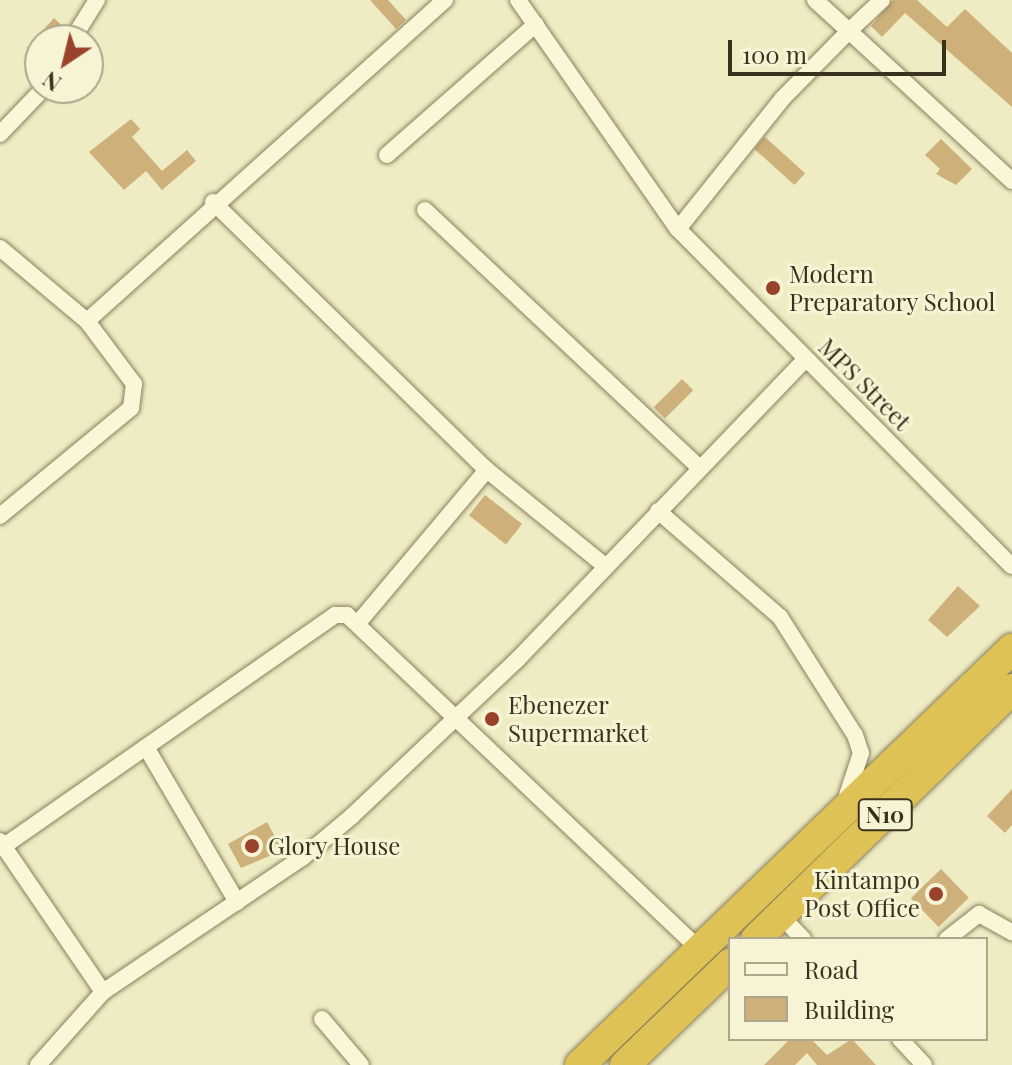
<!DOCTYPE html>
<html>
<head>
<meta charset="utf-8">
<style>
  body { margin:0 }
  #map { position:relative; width:1012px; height:1065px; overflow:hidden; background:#efecc4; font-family:"Playfair Display",serif }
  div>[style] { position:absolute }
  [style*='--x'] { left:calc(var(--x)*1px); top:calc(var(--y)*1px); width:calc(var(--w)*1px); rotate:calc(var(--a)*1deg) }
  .building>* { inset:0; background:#cdb07a; transform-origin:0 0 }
  .roads { filter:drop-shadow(0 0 2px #8a7f5a) drop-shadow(0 0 2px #8a7f5a) }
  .street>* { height:16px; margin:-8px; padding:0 8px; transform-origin:8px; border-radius:8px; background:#f9f7d8 }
  .highway>* { height:30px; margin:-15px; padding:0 15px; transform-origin:15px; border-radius:15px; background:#dec255 }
  .dots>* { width:22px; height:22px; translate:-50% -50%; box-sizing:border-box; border:4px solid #f6f4d4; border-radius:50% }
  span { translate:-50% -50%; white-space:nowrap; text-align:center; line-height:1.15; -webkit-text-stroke:6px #f6f4d4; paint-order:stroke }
  .shield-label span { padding:2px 6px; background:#f6f4d4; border:2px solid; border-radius:6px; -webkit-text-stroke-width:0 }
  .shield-label { font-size:22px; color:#3a321f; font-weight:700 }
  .poi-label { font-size:24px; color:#3a321f }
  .left { translate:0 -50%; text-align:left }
  .right { translate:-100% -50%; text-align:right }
  .street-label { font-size:24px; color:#3a321f }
  .legend { position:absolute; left:728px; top:937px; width:260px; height:104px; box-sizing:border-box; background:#f6f4d4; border:2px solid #aba68c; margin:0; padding:10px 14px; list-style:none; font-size:24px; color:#3a321f }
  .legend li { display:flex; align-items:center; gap:16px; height:40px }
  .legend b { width:40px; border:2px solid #aba68c }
  .north { position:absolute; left:24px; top:24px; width:80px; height:80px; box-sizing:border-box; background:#f6f4d4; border:2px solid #aba68c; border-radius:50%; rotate:215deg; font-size:22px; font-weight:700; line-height:32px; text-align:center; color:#3a321f }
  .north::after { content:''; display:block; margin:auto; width:28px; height:36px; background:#99432a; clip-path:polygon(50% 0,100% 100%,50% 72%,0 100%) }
  .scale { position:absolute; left:728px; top:40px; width:218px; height:36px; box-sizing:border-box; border:4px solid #3a321f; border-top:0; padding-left:10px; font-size:24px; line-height:28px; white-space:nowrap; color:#3a321f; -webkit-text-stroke:6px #f6f4d4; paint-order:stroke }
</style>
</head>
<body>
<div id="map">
  <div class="building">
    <i style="clip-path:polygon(370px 0,388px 0,406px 20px,396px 29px)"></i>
    <i style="clip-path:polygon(893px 0,917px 0,947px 27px,965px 9px,1012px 53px,1012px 107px,905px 13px,882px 37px,871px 26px)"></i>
    <i style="clip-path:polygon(54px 18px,66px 29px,61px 40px,40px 40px,40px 60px,27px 48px)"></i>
    <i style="clip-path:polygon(131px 119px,140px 129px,132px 137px,162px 171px,187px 150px,196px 161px,162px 190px,146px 171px,124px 190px,89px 152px)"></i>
    <i style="left:765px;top:137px;width:54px;height:16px;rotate:42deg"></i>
    <i style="clip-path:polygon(941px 139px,972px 169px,956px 185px,936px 174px,940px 169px,925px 155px)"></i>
    <i style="left:682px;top:379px;width:16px;height:40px;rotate:45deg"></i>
    <i style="left:485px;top:495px;width:47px;height:26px;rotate:38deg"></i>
    <i style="clip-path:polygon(958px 586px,980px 606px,947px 637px,928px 620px)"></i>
    <i style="clip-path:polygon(1012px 789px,1012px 825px,1005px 833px,987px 816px)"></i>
    <i style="clip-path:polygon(267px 822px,279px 844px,274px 854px,241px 868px,228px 844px)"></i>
    <i style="left:941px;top:869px;width:40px;height:42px;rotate:46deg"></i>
    <i style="clip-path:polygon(790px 1039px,811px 1039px,827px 1055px,852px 1039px,876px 1065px,817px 1065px,807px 1053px,795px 1065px,764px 1065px)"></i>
  </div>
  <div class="roads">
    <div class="street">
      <i style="--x:518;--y:0;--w:279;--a:55.1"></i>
      <i style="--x:678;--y:229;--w:474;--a:45.3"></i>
      <i style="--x:815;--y:0;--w:46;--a:42.4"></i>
      <i style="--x:849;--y:31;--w:45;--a:-43.2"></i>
      <i style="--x:72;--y:40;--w:47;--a:-58"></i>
      <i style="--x:0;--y:134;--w:64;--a:-46.3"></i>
      <i style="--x:387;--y:155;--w:198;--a:-41.3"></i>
      <i style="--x:213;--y:202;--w:383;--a:44.4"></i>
      <i style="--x:487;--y:470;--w:152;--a:39.1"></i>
      <i style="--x:425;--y:210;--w:374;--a:43.2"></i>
      <i style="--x:678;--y:229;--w:166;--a:-51.3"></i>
      <i style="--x:782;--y:99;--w:95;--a:-45.4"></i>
      <i style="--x:849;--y:31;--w:222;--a:42.6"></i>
      <i style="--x:0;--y:248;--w:114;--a:40"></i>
      <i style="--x:87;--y:321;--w:79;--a:53.3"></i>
      <i style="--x:134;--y:384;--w:24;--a:97"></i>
      <i style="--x:131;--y:408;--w:170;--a:140.5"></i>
      <i style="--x:87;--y:321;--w:481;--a:-41.9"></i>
      <i style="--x:658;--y:511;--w:162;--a:41"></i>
      <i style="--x:780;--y:617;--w:140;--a:57.6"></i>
      <i style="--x:855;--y:735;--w:19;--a:72"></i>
      <i style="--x:861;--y:753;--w:44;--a:108.4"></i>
      <i style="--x:358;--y:623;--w:200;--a:-49.9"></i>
      <i style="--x:146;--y:747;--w:180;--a:59.6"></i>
      <i style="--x:0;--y:841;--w:183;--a:55.7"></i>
      <i style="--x:103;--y:992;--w:98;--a:131.7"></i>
      <i style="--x:4;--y:846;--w:404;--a:-34.9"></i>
      <i style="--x:335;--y:615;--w:12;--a:0"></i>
      <i style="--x:347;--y:615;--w:484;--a:43.5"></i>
      <i style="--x:781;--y:916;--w:32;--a:46"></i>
      <i style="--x:947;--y:939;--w:41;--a:-38"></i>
      <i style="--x:979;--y:914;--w:38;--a:29"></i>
      <i style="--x:103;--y:992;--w:240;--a:-34"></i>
      <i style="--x:302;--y:858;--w:65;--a:-40"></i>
      <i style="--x:352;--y:816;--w:227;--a:-43.4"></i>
      <i style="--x:517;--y:660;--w:417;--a:-46.2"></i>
      <i style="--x:322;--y:1019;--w:60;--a:49.7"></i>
      <i style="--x:900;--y:1039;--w:35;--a:47"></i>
    </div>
    <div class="highway">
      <i style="--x:756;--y:939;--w:358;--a:-44.3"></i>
      <i style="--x:580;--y:1065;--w:600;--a:-43.92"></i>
      <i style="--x:625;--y:1065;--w:146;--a:-43.9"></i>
    </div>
  </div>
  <div class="dots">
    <i style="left:773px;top:288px;background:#99432a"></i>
    <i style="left:492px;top:719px;background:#99432a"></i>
    <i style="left:252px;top:846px;background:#99432a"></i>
    <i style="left:936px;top:894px;background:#99432a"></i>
  </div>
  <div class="shield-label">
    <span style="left:885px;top:815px">N10</span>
  </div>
  <div class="poi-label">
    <span class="left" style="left:789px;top:288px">Modern<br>Preparatory School</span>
    <span class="left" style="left:508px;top:719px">Ebenezer<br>Supermarket</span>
    <span class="left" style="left:268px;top:846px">Glory House</span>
    <span class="right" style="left:920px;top:894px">Kintampo<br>Post Office</span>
  </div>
  <div class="street-label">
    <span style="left:865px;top:384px;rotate:45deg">MPS Street</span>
  </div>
  <ul class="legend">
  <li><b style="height:10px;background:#f9f7d8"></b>Road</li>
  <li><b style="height:22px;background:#cdb07a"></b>Building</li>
  </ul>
  <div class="north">N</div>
  <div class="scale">100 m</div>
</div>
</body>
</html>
